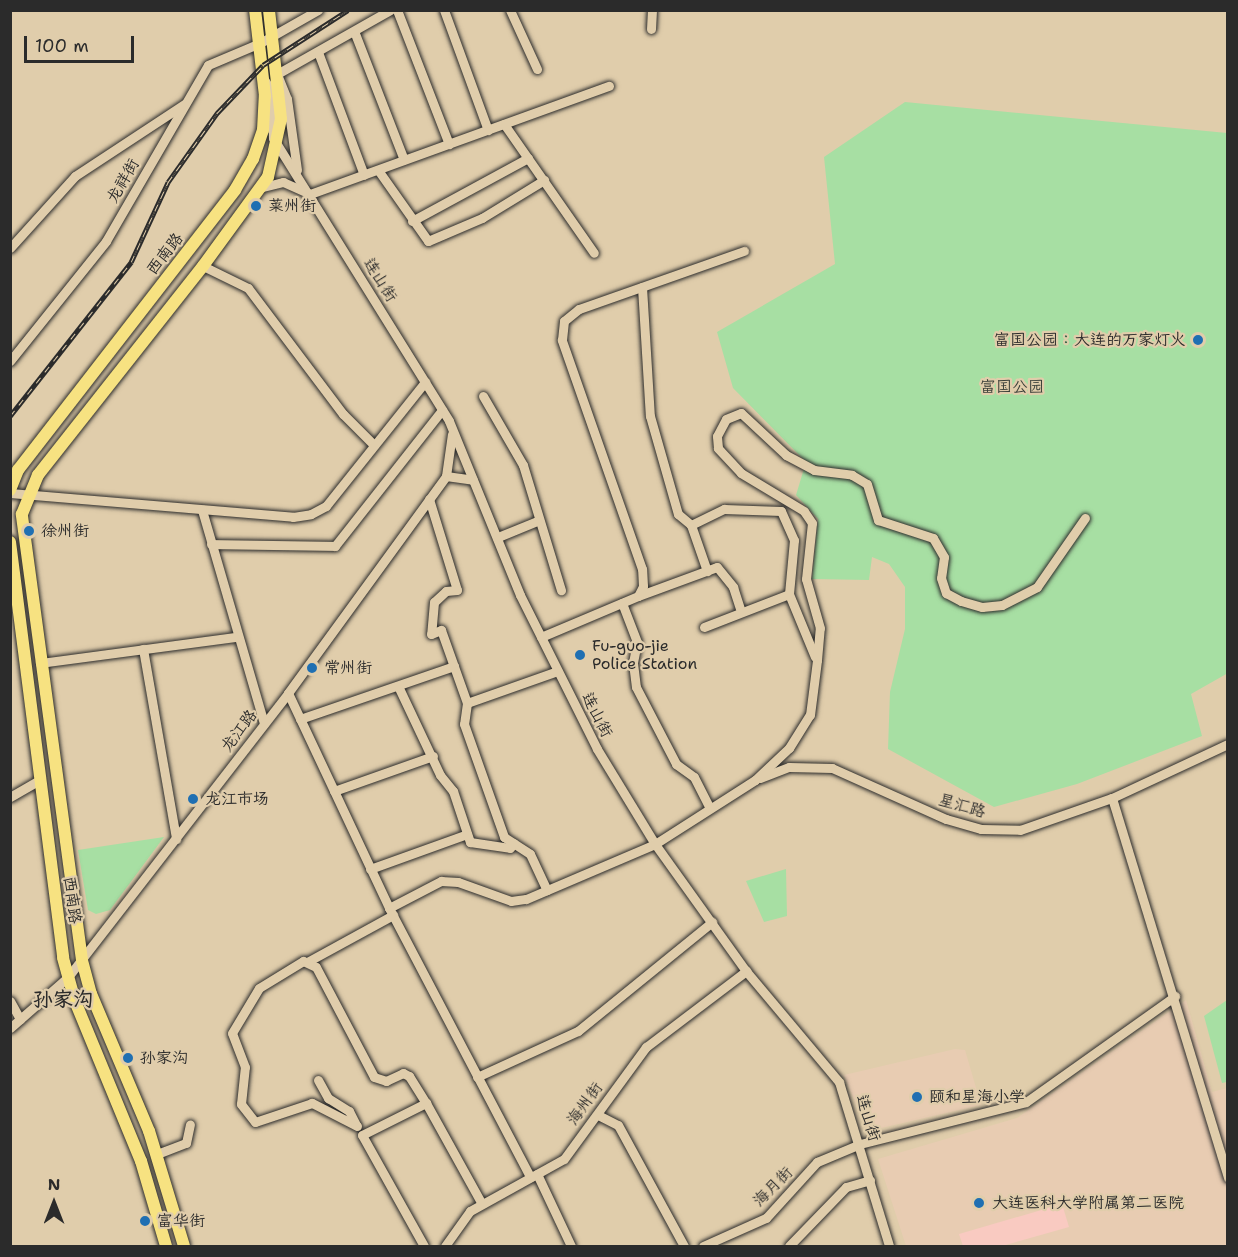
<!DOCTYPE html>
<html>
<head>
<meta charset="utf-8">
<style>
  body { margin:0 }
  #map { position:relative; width:1238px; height:1257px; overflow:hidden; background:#e0cdab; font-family:"Shantell Sans","LXGW WenKai TC",sans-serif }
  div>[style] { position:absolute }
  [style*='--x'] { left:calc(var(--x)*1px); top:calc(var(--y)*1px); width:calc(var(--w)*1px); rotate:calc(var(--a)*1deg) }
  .built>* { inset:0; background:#e8ccb2 }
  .green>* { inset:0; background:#a7dfa3 }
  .building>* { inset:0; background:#f9cac1 }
  .roads { filter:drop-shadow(0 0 2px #2b2b2b) drop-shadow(0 0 2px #2b2b2b) }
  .minor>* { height:9px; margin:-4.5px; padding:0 4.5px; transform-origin:4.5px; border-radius:4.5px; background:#e0cdab }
  .major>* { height:12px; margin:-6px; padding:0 6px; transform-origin:6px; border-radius:6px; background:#f7e281 }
  .rail>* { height:4.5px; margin-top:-2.25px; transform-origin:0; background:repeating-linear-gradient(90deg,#e0cdab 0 7px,#2b2b2b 0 14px); box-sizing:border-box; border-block:2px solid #2b2b2b }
  .dots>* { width:16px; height:16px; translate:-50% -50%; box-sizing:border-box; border:3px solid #e0cdab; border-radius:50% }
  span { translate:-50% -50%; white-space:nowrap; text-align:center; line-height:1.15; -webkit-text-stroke:4.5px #e0cdab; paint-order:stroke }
  .street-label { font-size:16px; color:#2b2b2b }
  .poi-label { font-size:16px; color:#2b2b2b }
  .left { translate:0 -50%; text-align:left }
  .right { translate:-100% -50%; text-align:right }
  .park-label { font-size:16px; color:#373d37 }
  .quarter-label { font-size:20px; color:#2b2b2b; font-weight:700 }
  .frame { position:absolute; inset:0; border:12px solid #2b2b2b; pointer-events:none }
  .north { position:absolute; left:24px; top:1173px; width:60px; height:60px; -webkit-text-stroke:4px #e0cdab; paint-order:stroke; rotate:0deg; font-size:16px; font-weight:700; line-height:24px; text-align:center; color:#2b2b2b }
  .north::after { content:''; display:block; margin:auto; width:21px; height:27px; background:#2b2b2b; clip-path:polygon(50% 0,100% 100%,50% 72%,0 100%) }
  .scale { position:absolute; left:24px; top:36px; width:110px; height:27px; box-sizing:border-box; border:3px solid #2b2b2b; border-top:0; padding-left:8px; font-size:18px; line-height:21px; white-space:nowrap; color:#2b2b2b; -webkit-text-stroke:4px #e0cdab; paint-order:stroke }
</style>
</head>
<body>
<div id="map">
  <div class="built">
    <i style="clip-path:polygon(1186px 1000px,1212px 1092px,1227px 1088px,1227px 1246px,906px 1246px,878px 1159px,1017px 1118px)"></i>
    <i style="clip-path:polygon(955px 1049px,965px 1050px,981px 1105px,881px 1128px,865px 1126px,844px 1075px)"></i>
  </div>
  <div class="green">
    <i style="clip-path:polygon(905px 102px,1227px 133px,1228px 673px,1191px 694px,1202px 736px,1077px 784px,994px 807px,888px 749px,890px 692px,905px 629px,905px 587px,889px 564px,872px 557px,869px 580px,812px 579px,818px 519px,796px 495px,806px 462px,733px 388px,717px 332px,835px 264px,824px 157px)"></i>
    <i style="clip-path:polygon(164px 837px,110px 910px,96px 914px,88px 910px,78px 850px)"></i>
    <i style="clip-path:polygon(786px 869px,787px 916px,764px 922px,746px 881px)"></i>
    <i style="clip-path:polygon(1227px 1000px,1227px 1082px,1222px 1083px,1204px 1016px)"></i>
  </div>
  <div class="building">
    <i style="clip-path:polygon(1062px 1204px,1069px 1227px,1002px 1246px,963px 1246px,959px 1234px)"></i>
  </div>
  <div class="roads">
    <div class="minor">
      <i style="--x:397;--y:10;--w:144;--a:68.8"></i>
      <i style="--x:444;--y:10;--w:128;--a:69.9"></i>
      <i style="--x:510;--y:10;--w:65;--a:65.4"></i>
      <i style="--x:651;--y:29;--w:19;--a:-87"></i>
      <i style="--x:354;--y:31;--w:138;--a:68.8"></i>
      <i style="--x:318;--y:52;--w:131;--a:69.5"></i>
      <i style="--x:265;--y:81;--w:13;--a:58"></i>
      <i style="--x:272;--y:92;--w:46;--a:88.8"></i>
      <i style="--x:273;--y:138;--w:333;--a:58.1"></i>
      <i style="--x:449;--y:421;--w:188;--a:67.8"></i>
      <i style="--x:520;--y:595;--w:172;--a:63.4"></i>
      <i style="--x:597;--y:749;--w:111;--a:58.6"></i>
      <i style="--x:655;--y:844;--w:156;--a:54.4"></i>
      <i style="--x:746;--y:971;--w:145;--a:50"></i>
      <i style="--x:839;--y:1082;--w:171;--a:73"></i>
      <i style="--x:504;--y:124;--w:157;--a:55.1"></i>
      <i style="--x:297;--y:170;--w:72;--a:-98"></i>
      <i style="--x:287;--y:99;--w:27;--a:-112"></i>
      <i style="--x:277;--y:74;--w:130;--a:-29.5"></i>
      <i style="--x:378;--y:170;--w:87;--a:54.8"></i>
      <i style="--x:428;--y:241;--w:59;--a:-23.1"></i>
      <i style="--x:482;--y:218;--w:73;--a:-31.5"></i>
      <i style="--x:263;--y:187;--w:21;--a:-14"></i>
      <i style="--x:283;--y:182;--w:27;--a:24"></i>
      <i style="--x:310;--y:194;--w:318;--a:-19.9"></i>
      <i style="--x:412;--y:221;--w:132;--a:-28.5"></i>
      <i style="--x:10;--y:248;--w:97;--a:-47.9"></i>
      <i style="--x:75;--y:176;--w:131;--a:-33.4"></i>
      <i style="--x:203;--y:266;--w:50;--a:26.1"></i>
      <i style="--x:248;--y:288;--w:158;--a:53"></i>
      <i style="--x:343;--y:414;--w:42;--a:45"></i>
      <i style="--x:642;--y:287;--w:129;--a:86.5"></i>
      <i style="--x:650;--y:416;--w:102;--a:74.1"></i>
      <i style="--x:678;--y:514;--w:17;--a:40"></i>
      <i style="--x:691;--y:525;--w:49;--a:70.8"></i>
      <i style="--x:10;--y:361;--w:154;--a:-51.3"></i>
      <i style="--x:106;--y:241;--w:203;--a:-59.9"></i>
      <i style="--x:208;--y:65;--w:56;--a:-22.9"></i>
      <i style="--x:260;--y:43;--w:67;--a:-29.6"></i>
      <i style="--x:483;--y:396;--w:80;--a:59.9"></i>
      <i style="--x:523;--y:465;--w:131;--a:73.1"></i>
      <i style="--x:446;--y:476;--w:27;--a:8"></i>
      <i style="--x:10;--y:493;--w:284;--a:4.8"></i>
      <i style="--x:293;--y:517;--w:18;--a:-9"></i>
      <i style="--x:311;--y:514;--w:17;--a:-28"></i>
      <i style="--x:326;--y:506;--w:159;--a:-51.4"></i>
      <i style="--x:429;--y:499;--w:95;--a:72.9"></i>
      <i style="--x:457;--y:590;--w:11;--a:175"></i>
      <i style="--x:446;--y:591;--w:16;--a:137"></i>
      <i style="--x:434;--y:602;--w:32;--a:95"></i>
      <i style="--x:431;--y:634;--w:11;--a:-22"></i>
      <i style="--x:441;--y:630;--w:77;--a:70.4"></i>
      <i style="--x:467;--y:703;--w:21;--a:98"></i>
      <i style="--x:464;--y:724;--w:120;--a:70.5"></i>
      <i style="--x:504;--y:837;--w:31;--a:33"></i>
      <i style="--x:530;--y:854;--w:40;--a:65"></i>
      <i style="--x:202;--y:510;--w:222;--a:73.8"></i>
      <i style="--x:691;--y:525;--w:37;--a:-26"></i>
      <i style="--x:724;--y:509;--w:57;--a:2"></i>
      <i style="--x:781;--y:511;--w:32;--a:66"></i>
      <i style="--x:794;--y:540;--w:54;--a:95.3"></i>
      <i style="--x:498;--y:537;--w:42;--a:-22.3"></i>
      <i style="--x:211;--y:544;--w:124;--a:0.9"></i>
      <i style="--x:335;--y:546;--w:173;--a:-51.8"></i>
      <i style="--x:638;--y:596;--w:84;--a:-20.2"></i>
      <i style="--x:717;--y:567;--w:26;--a:51"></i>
      <i style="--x:733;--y:587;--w:25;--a:72"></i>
      <i style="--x:622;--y:603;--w:42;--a:69"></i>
      <i style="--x:637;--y:642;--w:21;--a:101"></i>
      <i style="--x:633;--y:663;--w:24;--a:83"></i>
      <i style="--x:636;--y:687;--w:87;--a:62.5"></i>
      <i style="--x:676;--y:764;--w:22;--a:36"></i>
      <i style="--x:694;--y:777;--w:35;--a:63"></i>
      <i style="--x:704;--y:627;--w:91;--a:-21.2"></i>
      <i style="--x:789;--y:594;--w:68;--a:67.6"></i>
      <i style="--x:541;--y:637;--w:105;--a:-22.9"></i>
      <i style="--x:638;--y:596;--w:11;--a:-63"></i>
      <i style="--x:643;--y:586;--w:17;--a:-93"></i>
      <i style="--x:642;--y:569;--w:243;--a:-109.3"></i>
      <i style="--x:562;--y:340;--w:19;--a:-84"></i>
      <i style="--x:564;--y:321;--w:19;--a:-39"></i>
      <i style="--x:579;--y:309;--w:175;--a:-19.4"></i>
      <i style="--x:143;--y:649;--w:193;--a:80.1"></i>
      <i style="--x:40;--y:663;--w:198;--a:-7.6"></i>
      <i style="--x:398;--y:686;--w:98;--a:64.7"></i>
      <i style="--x:440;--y:775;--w:21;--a:51"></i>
      <i style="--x:453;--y:791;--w:54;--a:71.6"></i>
      <i style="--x:470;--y:842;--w:40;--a:8.5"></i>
      <i style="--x:510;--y:848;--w:6;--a:-51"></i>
      <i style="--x:288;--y:693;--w:238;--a:64.8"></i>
      <i style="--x:389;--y:908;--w:304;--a:62.3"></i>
      <i style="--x:467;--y:703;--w:96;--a:-19.4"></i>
      <i style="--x:300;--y:719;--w:163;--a:-19"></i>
      <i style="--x:760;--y:778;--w:31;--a:-21"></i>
      <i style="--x:789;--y:767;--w:43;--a:1.3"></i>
      <i style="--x:832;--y:768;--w:125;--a:24.1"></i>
      <i style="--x:946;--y:819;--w:36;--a:16"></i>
      <i style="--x:981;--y:829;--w:39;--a:1"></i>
      <i style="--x:1020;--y:830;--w:97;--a:-19.2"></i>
      <i style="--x:1112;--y:798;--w:128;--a:-25"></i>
      <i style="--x:334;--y:791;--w:105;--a:-19.5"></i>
      <i style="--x:10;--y:797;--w:34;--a:-30"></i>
      <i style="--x:1112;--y:798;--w:397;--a:73"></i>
      <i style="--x:370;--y:869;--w:103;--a:-19.8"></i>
      <i style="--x:389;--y:908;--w:59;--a:-27.4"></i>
      <i style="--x:441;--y:881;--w:17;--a:3"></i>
      <i style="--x:458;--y:882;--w:56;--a:19.7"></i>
      <i style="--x:511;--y:901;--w:15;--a:-8"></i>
      <i style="--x:526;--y:899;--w:140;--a:-23.1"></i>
      <i style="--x:655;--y:844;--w:119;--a:-32.6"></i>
      <i style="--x:755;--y:780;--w:47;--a:-43.3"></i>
      <i style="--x:789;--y:748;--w:39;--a:-58"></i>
      <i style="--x:810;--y:715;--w:55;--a:-82.7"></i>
      <i style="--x:817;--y:660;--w:32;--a:-85"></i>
      <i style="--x:820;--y:628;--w:51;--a:-105.9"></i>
      <i style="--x:806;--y:579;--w:56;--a:-83.9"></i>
      <i style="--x:812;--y:523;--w:14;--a:-124"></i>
      <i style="--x:804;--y:511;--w:74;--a:-148.9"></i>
      <i style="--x:741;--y:473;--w:34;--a:-133"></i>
      <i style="--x:718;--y:448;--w:12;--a:-95"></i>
      <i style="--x:717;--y:436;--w:19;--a:-62"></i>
      <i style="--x:726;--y:419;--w:16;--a:-22"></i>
      <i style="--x:741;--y:413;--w:62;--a:43"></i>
      <i style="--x:786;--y:455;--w:32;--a:28"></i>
      <i style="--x:814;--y:470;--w:38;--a:7"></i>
      <i style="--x:852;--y:475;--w:17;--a:31"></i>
      <i style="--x:867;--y:484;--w:38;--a:73"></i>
      <i style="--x:878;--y:520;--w:58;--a:18.1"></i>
      <i style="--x:933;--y:538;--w:22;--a:60"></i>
      <i style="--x:944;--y:557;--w:21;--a:98"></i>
      <i style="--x:941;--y:578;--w:16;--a:72"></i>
      <i style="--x:946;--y:593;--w:17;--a:28"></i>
      <i style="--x:961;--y:601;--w:22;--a:16"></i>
      <i style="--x:982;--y:607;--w:20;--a:-6"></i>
      <i style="--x:1002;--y:605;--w:39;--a:-27"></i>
      <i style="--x:1037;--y:587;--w:84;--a:-55.2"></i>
      <i style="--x:309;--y:961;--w:96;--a:-28.7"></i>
      <i style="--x:10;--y:1001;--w:21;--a:61"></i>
      <i style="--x:10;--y:1028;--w:77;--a:-41.3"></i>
      <i style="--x:68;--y:977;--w:359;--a:-52.2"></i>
      <i style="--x:288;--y:693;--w:268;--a:-53.9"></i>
      <i style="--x:446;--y:476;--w:42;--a:-81.9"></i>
      <i style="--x:477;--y:1077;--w:111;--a:-24.5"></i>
      <i style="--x:578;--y:1031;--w:173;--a:-39.1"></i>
      <i style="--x:318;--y:1080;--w:21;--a:61"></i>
      <i style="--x:328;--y:1098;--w:25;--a:32"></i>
      <i style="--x:349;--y:1111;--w:16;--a:63"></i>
      <i style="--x:598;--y:1115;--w:22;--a:27"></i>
      <i style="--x:618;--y:1125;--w:138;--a:61.4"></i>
      <i style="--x:357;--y:1126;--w:51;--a:-152.9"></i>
      <i style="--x:312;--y:1103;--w:60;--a:161.6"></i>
      <i style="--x:255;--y:1122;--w:23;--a:-128"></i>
      <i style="--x:241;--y:1104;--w:37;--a:-84"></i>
      <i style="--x:245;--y:1067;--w:36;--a:-111"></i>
      <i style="--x:232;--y:1033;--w:52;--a:-59"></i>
      <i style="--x:259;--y:988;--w:52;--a:-31.5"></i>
      <i style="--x:303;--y:961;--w:14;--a:25"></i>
      <i style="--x:316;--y:967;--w:124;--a:62.2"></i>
      <i style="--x:374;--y:1077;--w:13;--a:18"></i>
      <i style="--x:386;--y:1081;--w:19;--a:-25"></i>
      <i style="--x:403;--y:1073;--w:7;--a:27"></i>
      <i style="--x:409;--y:1076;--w:32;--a:58"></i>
      <i style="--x:157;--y:1154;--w:31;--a:-21"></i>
      <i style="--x:186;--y:1143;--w:19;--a:-78"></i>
      <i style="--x:537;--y:1174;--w:80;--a:64.7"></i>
      <i style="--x:424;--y:1246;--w:127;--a:-119.2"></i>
      <i style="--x:362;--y:1135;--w:72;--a:-26.6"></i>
      <i style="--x:426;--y:1103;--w:115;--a:61"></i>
      <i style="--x:445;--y:1246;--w:43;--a:-54.5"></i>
      <i style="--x:470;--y:1211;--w:107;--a:-29"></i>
      <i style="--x:564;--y:1159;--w:139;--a:-53.8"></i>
      <i style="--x:646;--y:1047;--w:126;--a:-37.2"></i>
      <i style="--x:703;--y:1246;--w:69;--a:-24"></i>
      <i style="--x:766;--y:1218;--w:76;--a:-47.7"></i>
      <i style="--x:817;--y:1162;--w:47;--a:-22.7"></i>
      <i style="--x:860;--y:1144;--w:171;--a:-14.2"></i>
      <i style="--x:1026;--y:1102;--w:183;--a:-35.4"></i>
      <i style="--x:789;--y:1246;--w:82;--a:-46"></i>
      <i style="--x:846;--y:1187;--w:25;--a:-16"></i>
    </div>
    <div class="major">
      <i style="--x:10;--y:490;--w:22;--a:-68"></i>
      <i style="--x:18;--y:470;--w:354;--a:-52.2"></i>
      <i style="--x:235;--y:190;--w:36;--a:-60"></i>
      <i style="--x:253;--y:159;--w:31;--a:-71"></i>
      <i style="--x:263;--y:130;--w:34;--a:-87"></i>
      <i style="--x:265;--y:96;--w:87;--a:-96.6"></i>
      <i style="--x:10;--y:542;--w:419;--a:82.7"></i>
      <i style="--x:63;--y:958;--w:45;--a:74.4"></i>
      <i style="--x:75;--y:1001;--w:173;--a:67.6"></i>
      <i style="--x:141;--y:1161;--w:89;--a:73.6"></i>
      <i style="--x:184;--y:1246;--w:120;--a:-106.9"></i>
      <i style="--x:149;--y:1131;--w:149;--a:-112.9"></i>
      <i style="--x:91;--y:994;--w:35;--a:-105"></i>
      <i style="--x:82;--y:960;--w:450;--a:-97.7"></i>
      <i style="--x:22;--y:514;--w:42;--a:-67.7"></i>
      <i style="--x:38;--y:475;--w:266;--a:-51.7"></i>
      <i style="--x:203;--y:266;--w:110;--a:-53.9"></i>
      <i style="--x:268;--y:177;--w:59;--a:-77.4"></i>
      <i style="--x:281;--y:119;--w:110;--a:-96.3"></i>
    </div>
  </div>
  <div class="rail">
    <i style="--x:10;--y:416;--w:196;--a:-51.8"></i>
    <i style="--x:131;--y:262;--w:88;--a:-65.2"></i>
    <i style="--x:168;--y:182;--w:85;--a:-54.6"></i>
    <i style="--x:217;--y:113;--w:66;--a:-46.2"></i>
    <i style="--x:263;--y:65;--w:101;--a:-32.9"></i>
  </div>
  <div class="dots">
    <i style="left:256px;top:206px;background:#1f6fb2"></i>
    <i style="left:1198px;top:340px;background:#1f6fb2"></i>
    <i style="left:29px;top:531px;background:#1f6fb2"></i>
    <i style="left:580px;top:655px;background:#1f6fb2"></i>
    <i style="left:312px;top:668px;background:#1f6fb2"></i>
    <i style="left:193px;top:799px;background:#1f6fb2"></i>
    <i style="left:128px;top:1058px;background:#1f6fb2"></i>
    <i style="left:917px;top:1097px;background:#1f6fb2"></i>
    <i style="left:979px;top:1203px;background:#1f6fb2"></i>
    <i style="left:145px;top:1221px;background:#1f6fb2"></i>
  </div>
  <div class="street-label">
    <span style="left:123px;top:181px;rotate:-60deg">龙祥街</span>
    <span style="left:165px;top:254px;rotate:-52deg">西南路</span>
    <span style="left:380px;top:280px;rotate:58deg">连山街</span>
    <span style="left:597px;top:715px;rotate:63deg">连山街</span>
    <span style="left:239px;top:731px;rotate:-53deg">龙江路</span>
    <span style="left:962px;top:806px;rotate:16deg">星汇路</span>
    <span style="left:72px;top:900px;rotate:82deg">西南路</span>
    <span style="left:585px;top:1104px;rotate:-54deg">海州街</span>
    <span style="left:868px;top:1118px;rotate:73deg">连山街</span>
    <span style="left:773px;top:1187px;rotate:-45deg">海月街</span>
  </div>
  <div class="poi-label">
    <span class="left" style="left:268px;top:206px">莱州街</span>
    <span class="right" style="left:1186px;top:340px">富国公园：大连的万家灯火</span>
    <span class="left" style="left:41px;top:531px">徐州街</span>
    <span class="left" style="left:592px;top:655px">Fu-guo-jie<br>Police Station</span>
    <span class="left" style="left:324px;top:668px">常州街</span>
    <span class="left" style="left:205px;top:799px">龙江市场</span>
    <span class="left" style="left:140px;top:1058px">孙家沟</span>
    <span class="left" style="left:929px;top:1097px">颐和星海小学</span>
    <span class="left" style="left:992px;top:1203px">大连医科大学附属第二医院</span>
    <span class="left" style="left:157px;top:1221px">富华街</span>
  </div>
  <div class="park-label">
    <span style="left:1012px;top:387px">富国公园</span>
  </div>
  <div class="quarter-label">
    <span style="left:63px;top:999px">孙家沟</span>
  </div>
  <div class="frame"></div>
  <div class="north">N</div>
  <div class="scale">100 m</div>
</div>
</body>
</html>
